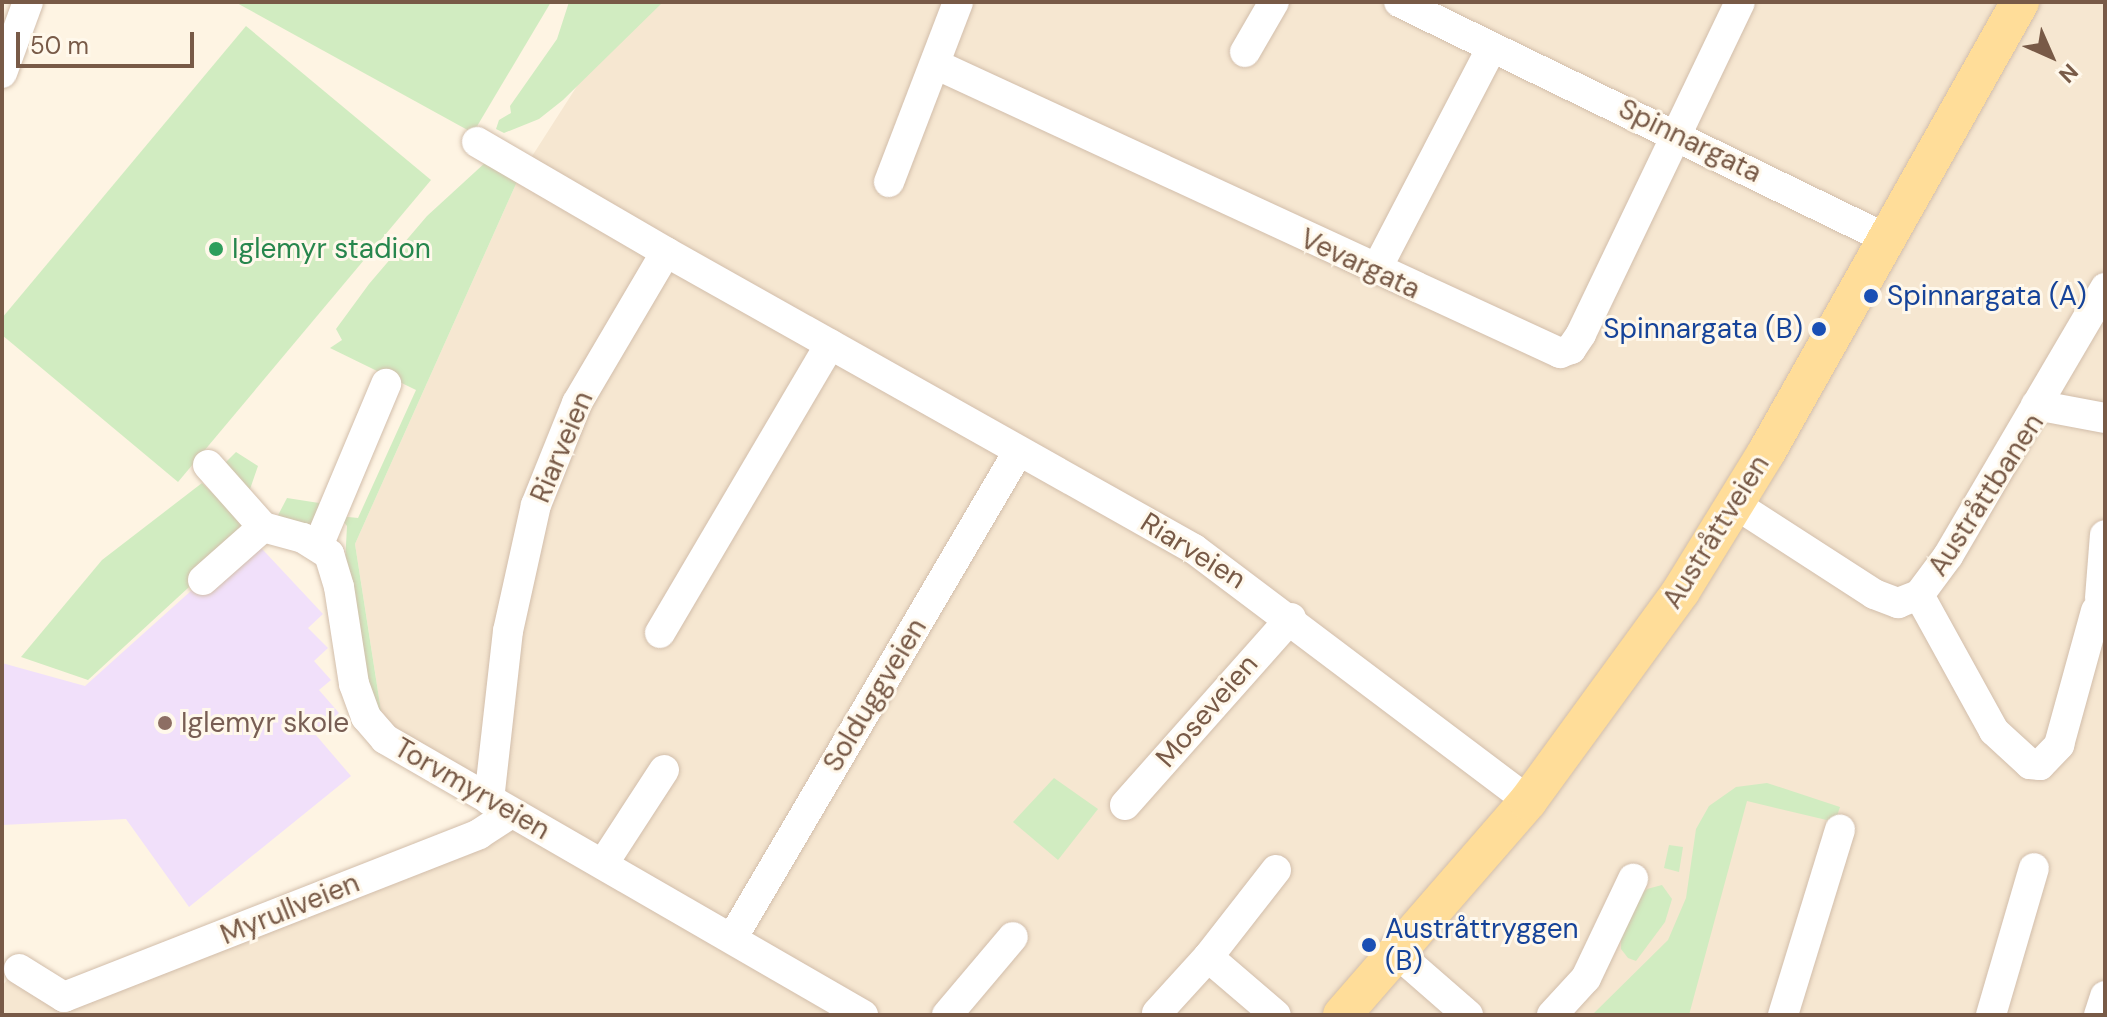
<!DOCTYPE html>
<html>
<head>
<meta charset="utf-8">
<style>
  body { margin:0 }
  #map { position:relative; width:2107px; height:1017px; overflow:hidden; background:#fef4e3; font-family:"DM Sans",sans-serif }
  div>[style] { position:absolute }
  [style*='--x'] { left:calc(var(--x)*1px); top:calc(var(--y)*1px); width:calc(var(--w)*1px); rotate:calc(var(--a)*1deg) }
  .residential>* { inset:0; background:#f6e7d1 }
  .education>* { inset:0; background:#f1e0fa }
  .green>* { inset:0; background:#d1ecc1 }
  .roads { filter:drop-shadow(0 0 2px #d2beab) drop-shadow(0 0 2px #d2beab) }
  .minor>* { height:30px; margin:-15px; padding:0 15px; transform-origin:15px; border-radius:15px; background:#fff }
  .major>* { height:38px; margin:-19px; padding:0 19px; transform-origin:19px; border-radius:19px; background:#fd9 }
  .dots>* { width:22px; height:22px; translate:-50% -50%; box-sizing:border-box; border:4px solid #fff8eb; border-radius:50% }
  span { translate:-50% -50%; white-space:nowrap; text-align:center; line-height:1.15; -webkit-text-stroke:6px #fff8eb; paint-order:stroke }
  .street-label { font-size:28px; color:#785a47 }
  .leisure-label { font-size:28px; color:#27864d }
  .left { translate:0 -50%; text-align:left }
  .transit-label { font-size:28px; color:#164399 }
  .right { translate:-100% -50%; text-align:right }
  .education-label { font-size:28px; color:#785e54 }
  .frame { position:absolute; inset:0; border:4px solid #785a47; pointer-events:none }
  .north { position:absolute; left:2011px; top:16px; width:80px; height:80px; -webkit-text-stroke:6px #fff8eb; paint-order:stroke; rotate:135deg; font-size:22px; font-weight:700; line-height:32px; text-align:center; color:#785a47 }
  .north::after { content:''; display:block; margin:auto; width:28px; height:36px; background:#785a47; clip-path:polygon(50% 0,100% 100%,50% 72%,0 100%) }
  .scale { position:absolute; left:16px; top:32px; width:178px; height:36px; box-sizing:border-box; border:4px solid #785a47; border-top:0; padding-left:10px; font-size:24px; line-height:28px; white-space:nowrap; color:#785a47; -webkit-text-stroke:6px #fff8eb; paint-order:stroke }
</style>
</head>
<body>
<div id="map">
  <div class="residential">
    <i style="clip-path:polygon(644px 2px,2105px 2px,2105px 1015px,2px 1015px,2px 986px,13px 973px,54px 1002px,490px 839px,471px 774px,383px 724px,355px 544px,520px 175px,602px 47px)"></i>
  </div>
  <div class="education">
    <i style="clip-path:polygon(251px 537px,323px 614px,308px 628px,328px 648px,314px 661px,331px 680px,319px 690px,339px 713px,315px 734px,351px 776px,189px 907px,126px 819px,2px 825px,2px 663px,85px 686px)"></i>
  </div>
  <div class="green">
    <i style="clip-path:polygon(235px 2px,551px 2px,473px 133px)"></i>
    <i style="clip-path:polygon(569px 2px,663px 2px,563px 100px,539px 119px,504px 133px,496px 129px,499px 120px,511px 113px,510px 106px,557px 39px)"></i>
    <i style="clip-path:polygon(246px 26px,431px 180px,178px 482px,2px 335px,2px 318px)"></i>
    <i style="clip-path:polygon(487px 161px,520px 175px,355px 544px,383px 724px,376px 718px,345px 564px,347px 526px,339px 516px,358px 518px,416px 390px,330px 348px,342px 340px,336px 329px,369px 284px,427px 216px)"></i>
    <i style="clip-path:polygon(236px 452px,258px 466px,249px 492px,223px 465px)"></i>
    <i style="clip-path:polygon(202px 483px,251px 530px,88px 680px,21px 657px,102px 560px)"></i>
    <i style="clip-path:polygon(287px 498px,319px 503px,322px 510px,312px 528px,274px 523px)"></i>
    <i style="clip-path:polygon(1054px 778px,1098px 809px,1058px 860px,1013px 822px)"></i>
    <i style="clip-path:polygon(1767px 783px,1840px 807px,1835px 822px,1747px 801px,1689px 1015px,1592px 1015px,1668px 940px,1686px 898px,1696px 829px,1709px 806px,1736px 787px)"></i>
    <i style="clip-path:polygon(1669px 845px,1683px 847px,1679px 872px,1664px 868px)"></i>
    <i style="clip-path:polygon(1662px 885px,1672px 899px,1665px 922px,1636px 961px,1628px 958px,1621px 949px,1621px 935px,1634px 902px,1647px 889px)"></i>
  </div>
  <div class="roads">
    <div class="minor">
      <i style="--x:1399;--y:2;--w:543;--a:25.9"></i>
      <i style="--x:1245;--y:52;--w:58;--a:-59.9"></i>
      <i style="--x:935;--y:64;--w:689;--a:24.82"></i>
      <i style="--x:1560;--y:353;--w:12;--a:-20"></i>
      <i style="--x:1571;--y:349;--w:18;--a:-56"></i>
      <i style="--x:1581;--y:334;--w:368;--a:-64.4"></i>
      <i style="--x:2;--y:73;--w:76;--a:-69.9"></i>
      <i style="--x:477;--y:142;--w:219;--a:30.2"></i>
      <i style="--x:889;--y:182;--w:193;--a:-69"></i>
      <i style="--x:1376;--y:270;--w:251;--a:-62.5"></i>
      <i style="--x:2036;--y:405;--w:70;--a:10.7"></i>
      <i style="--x:208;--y:465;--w:83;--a:48.4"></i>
      <i style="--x:263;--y:527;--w:41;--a:15.4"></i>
      <i style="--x:303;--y:538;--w:31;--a:32"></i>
      <i style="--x:329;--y:554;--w:34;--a:73"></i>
      <i style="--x:339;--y:587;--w:98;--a:81.2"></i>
      <i style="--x:354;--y:684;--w:35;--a:70"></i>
      <i style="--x:366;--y:717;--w:29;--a:49"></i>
      <i style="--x:385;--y:739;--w:552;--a:30"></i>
      <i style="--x:1735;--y:504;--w:166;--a:32.9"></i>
      <i style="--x:1874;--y:594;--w:26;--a:21"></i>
      <i style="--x:1898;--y:603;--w:22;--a:-21"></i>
      <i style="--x:1919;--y:595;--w:49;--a:-53.4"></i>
      <i style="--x:1948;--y:556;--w:311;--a:-59.6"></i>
      <i style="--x:318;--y:546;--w:176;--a:-67.2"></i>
      <i style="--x:203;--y:580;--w:80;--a:-41.5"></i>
      <i style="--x:1919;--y:595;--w:155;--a:61.1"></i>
      <i style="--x:1994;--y:731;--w:49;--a:42.5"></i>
      <i style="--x:2030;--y:764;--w:10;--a:6"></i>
      <i style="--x:2040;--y:765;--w:28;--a:-46"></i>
      <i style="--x:2059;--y:745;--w:139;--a:-74.6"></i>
      <i style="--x:2100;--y:598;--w:63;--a:-85.5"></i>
      <i style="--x:660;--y:633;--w:335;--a:-59.5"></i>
      <i style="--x:489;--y:800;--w:170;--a:-83.6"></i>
      <i style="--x:508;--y:631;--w:129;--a:-77.5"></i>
      <i style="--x:536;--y:505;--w:110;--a:-68.1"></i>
      <i style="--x:577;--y:403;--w:175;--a:-59.5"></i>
      <i style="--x:666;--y:252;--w:606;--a:29.36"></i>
      <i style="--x:1194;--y:549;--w:418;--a:37"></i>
      <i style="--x:1125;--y:805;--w:250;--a:-48.4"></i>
      <i style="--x:603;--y:864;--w:112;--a:-57"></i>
      <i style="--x:1276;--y:870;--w:110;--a:128"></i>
      <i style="--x:1208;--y:957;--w:89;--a:40.5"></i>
      <i style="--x:733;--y:937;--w:563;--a:-59.56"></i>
      <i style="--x:1398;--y:954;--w:93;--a:41.1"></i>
      <i style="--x:19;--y:969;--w:53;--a:31.9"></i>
      <i style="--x:64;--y:997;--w:446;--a:-21.4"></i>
      <i style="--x:479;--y:834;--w:38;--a:-33"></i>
      <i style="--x:1157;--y:1013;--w:76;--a:-47.7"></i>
      <i style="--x:947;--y:1015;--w:102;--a:-49.8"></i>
      <i style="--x:1552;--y:1015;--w:50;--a:-47.4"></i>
      <i style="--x:1586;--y:978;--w:110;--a:-64.6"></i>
      <i style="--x:1783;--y:1015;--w:194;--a:-72.9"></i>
      <i style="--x:1991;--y:1015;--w:153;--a:-73.7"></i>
      <i style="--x:2099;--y:1015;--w:20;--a:-72"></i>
    </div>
    <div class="major">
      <i style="--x:1342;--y:1015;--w:284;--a:-49"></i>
      <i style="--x:1528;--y:801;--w:260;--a:-53.9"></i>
      <i style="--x:1681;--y:591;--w:162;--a:-58.4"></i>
      <i style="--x:1766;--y:453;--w:518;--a:-60.61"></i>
    </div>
  </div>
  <div class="dots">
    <i style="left:216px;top:249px;background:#2e9e5b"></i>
    <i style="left:1871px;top:296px;background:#1a4fb4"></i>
    <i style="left:1819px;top:329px;background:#1a4fb4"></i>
    <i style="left:165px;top:723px;background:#8d6e63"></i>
    <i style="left:1369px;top:945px;background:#1a4fb4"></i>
  </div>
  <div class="street-label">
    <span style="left:1690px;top:141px;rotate:26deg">Spinnargata</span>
    <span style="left:1360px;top:264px;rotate:25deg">Vevargata</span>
    <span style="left:562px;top:447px;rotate:-67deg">Riarveien</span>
    <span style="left:1986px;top:495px;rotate:-57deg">Austråttbanen</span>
    <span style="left:1716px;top:532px;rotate:-58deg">Austråttveien</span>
    <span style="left:1193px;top:551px;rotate:32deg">Riarveien</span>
    <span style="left:875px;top:695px;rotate:-59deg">Solduggveien</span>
    <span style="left:1207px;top:711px;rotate:-49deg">Moseveien</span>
    <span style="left:472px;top:789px;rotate:30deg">Torvmyrveien</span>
    <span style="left:290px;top:909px;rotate:-22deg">Myrullveien</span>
  </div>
  <div class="leisure-label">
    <span class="left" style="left:232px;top:249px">Iglemyr stadion</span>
  </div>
  <div class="transit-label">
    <span class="left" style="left:1887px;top:296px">Spinnargata (A)</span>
    <span class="right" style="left:1803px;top:329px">Spinnargata (B)</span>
    <span class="left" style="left:1385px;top:945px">Austråttryggen<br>(B)</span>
  </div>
  <div class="education-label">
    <span class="left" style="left:181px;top:723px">Iglemyr skole</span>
  </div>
  <div class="frame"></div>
  <div class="north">N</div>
  <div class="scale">50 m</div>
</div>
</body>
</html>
